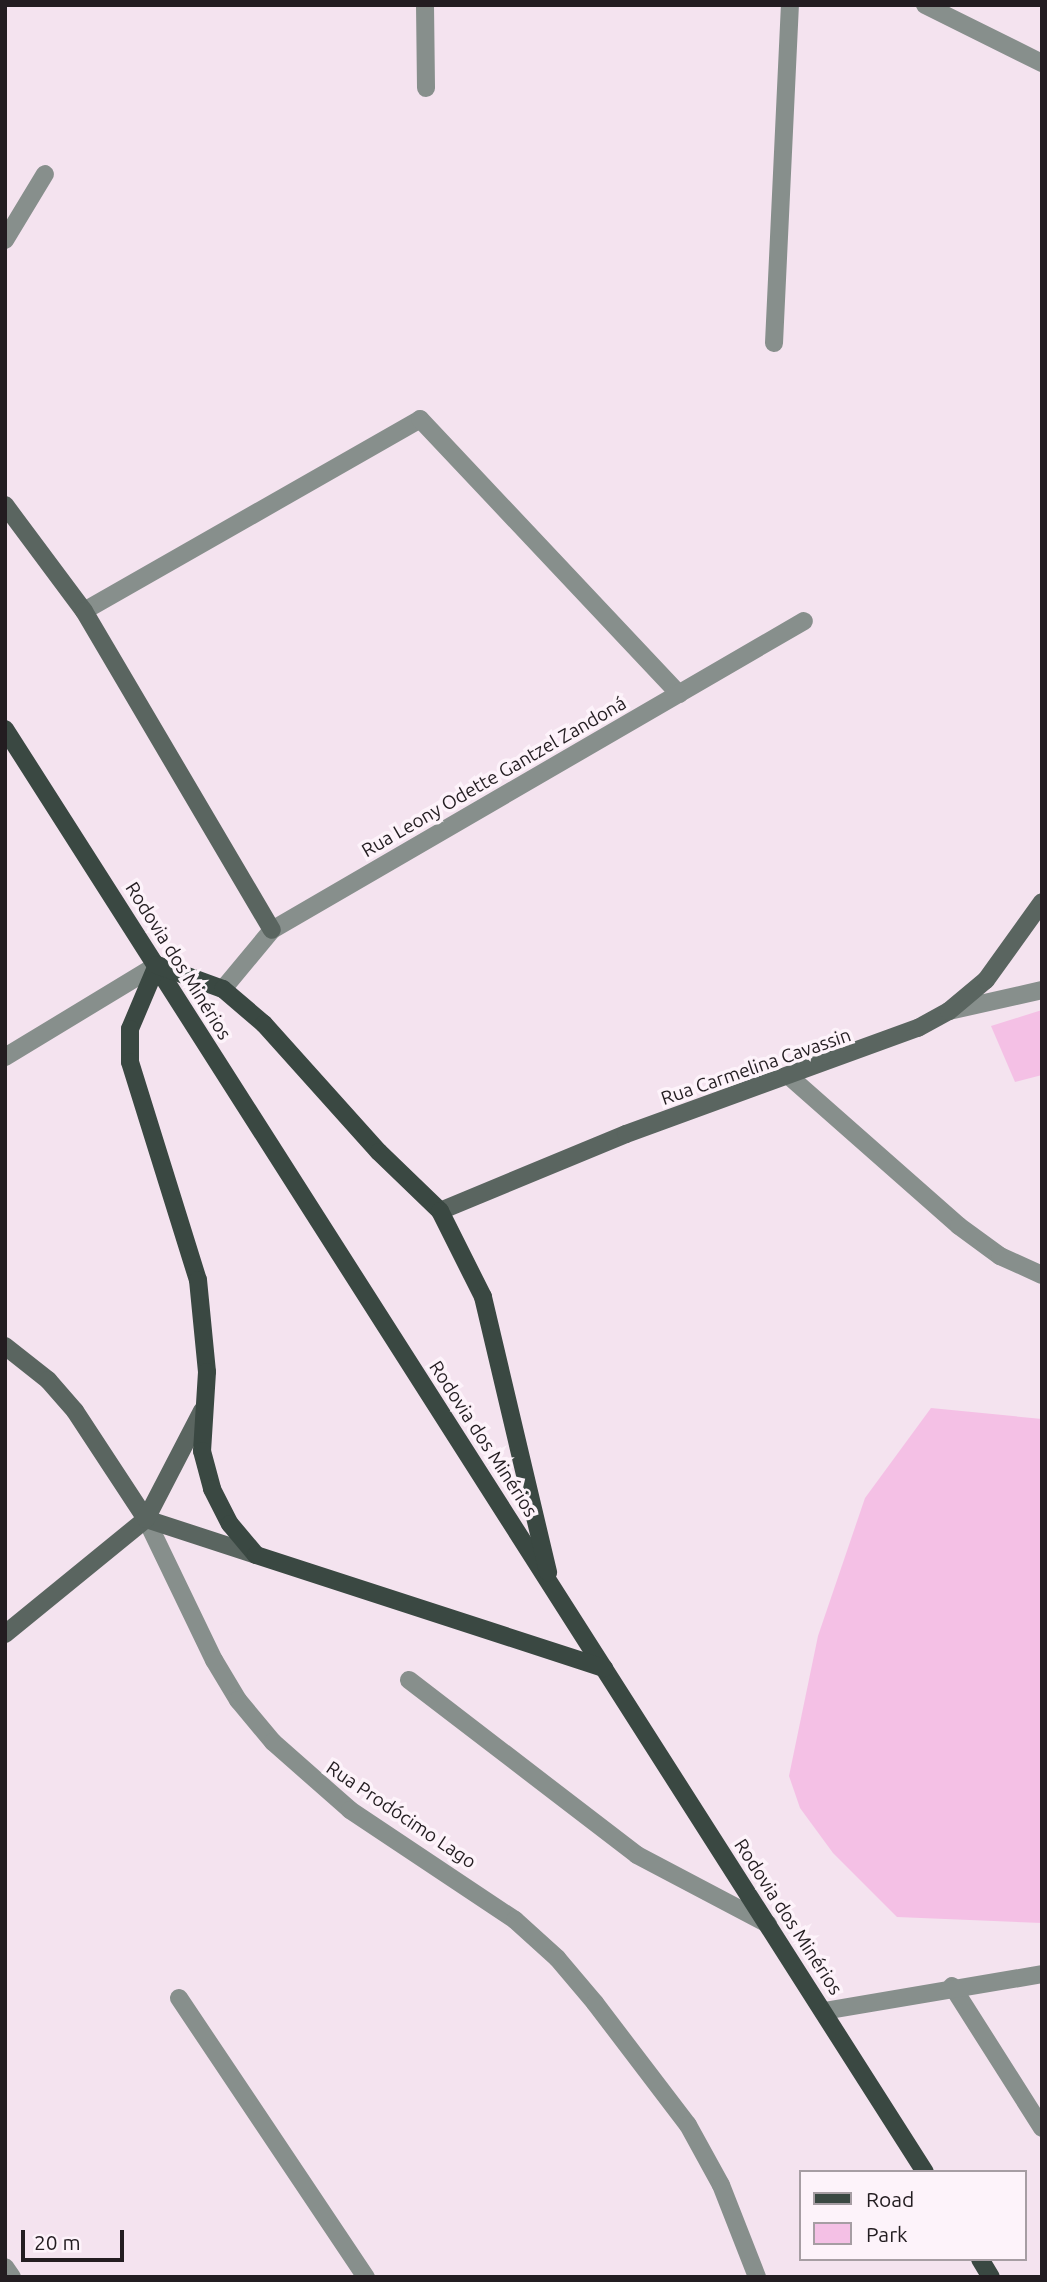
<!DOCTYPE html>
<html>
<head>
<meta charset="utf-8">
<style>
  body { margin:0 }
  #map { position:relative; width:1047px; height:2282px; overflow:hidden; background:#f4e3ef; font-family:Ubuntu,sans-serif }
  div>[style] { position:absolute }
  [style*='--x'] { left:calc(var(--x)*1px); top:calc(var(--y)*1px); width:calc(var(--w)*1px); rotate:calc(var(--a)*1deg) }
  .green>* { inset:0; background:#f4c0e5 }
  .lane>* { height:18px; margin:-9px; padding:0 9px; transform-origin:9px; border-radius:9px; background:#878f8c }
  .street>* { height:18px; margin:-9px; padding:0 9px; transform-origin:9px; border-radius:9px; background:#878f8c }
  .secondary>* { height:18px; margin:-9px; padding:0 9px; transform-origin:9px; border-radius:9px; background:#5a6560 }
  .primary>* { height:18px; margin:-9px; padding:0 9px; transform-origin:9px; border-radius:9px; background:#3a4842 }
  span { translate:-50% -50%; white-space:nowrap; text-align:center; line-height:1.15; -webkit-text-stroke:7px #fdf3fa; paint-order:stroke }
  .street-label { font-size:19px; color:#231d21 }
  .frame { position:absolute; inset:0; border:7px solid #231d21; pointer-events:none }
  .legend { position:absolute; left:799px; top:2170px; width:228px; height:91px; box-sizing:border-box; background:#fdf3fa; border:2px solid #a69da3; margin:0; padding:9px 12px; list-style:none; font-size:21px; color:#231d21 }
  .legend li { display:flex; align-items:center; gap:14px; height:35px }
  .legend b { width:35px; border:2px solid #a69da3 }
  .scale { position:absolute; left:21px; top:2230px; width:103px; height:32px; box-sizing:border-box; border:4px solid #231d21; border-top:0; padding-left:9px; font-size:21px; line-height:24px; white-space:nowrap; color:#231d21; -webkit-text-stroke:5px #fdf3fa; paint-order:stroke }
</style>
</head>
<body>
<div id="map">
  <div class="green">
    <i style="clip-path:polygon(1042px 1010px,1042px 1075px,1015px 1082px,991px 1026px)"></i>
    <i style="clip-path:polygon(931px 1408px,1042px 1419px,1042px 1923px,897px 1917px,833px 1853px,800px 1808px,789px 1776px,818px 1636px,865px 1498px)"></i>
  </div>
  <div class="lane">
    <i style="--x:409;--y:1680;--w:287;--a:37.5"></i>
    <i style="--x:637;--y:1855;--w:148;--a:27.8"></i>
    <i style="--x:179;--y:1998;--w:336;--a:56.2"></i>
  </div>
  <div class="street">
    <i style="--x:425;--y:5;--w:83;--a:89.3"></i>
    <i style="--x:925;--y:5;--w:131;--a:26.4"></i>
    <i style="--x:5;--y:240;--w:77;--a:-58.8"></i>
    <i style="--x:774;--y:343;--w:338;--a:-87.3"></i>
    <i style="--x:84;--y:611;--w:387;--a:-29.7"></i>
    <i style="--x:420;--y:419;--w:378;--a:46.7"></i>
    <i style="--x:223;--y:989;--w:77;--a:-50.3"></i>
    <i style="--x:272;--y:930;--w:615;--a:-30.15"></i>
    <i style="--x:949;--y:1011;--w:95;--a:-12.7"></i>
    <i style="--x:5;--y:1057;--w:178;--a:-31.2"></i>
    <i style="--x:790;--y:1077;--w:225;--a:41.4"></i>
    <i style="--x:959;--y:1226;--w:51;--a:36.2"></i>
    <i style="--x:1000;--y:1256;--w:46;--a:24.3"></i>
    <i style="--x:146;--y:1519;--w:157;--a:64.3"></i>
    <i style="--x:214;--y:1660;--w:47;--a:59"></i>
    <i style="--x:238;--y:1700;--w:55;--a:50.2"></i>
    <i style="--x:273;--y:1742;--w:103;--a:41.4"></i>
    <i style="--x:350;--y:1810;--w:198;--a:33.7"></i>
    <i style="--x:515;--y:1920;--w:57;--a:42.1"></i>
    <i style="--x:557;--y:1958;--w:59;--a:49.8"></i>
    <i style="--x:595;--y:2003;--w:153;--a:52.7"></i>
    <i style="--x:688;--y:2125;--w:68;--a:61.2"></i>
    <i style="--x:721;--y:2185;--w:99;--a:68.6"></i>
    <i style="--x:952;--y:1986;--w:168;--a:57.6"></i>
    <i style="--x:824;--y:2011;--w:221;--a:-9.6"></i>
    <i style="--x:5;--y:2267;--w:12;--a:55"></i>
  </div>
  <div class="secondary">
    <i style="--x:5;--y:505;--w:132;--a:53.3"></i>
    <i style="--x:84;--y:611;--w:370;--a:59.5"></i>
    <i style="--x:440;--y:1211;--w:201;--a:-22.5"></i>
    <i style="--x:626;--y:1134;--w:311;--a:-20"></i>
    <i style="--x:918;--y:1028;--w:35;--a:-29"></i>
    <i style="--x:949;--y:1011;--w:48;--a:-40"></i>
    <i style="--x:986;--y:980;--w:96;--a:-54.3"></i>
    <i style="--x:5;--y:1346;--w:55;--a:38.3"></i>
    <i style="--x:48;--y:1380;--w:41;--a:48.9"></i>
    <i style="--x:75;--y:1411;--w:129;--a:56.7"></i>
    <i style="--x:146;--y:1519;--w:116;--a:18.1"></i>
    <i style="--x:5;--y:1634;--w:182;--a:-39.2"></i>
    <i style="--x:146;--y:1519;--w:122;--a:-62.6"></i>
  </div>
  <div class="primary">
    <i style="--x:5;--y:729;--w:1711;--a:57.48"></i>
    <i style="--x:157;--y:965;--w:69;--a:112.9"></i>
    <i style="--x:130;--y:1029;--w:33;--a:90"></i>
    <i style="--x:130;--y:1062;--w:228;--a:72.7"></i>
    <i style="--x:198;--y:1280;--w:92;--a:84.4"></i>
    <i style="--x:207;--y:1372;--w:79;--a:93.6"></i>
    <i style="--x:202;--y:1451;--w:39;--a:75"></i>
    <i style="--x:212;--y:1489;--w:39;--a:63"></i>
    <i style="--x:230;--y:1524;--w:40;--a:50"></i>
    <i style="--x:256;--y:1555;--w:366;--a:18"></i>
    <i style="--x:157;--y:965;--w:70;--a:20"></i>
    <i style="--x:223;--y:989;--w:54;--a:40.5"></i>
    <i style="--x:264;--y:1024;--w:172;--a:48.1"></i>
    <i style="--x:379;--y:1152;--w:85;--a:44"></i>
    <i style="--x:440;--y:1211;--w:96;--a:63.4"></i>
    <i style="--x:483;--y:1297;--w:283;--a:76.7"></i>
    <i style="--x:980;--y:2259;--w:21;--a:59"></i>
  </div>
  <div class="street-label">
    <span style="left:494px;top:777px;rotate:-30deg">Rua Leony Odette Gantzel Zandoná</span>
    <span style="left:178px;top:961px;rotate:58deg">Rodovia dos Minérios</span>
    <span style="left:756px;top:1067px;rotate:-19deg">Rua Carmelina Cavassin</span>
    <span style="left:483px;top:1439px;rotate:57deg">Rodovia dos Minérios</span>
    <span style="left:401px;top:1815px;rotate:34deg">Rua Prodócimo Lago</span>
    <span style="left:788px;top:1917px;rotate:57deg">Rodovia dos Minérios</span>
  </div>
  <div class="frame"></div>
  <ul class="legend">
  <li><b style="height:9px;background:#3a4842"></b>Road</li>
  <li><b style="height:19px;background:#f4c0e5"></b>Park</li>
  </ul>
  <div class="scale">20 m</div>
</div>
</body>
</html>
